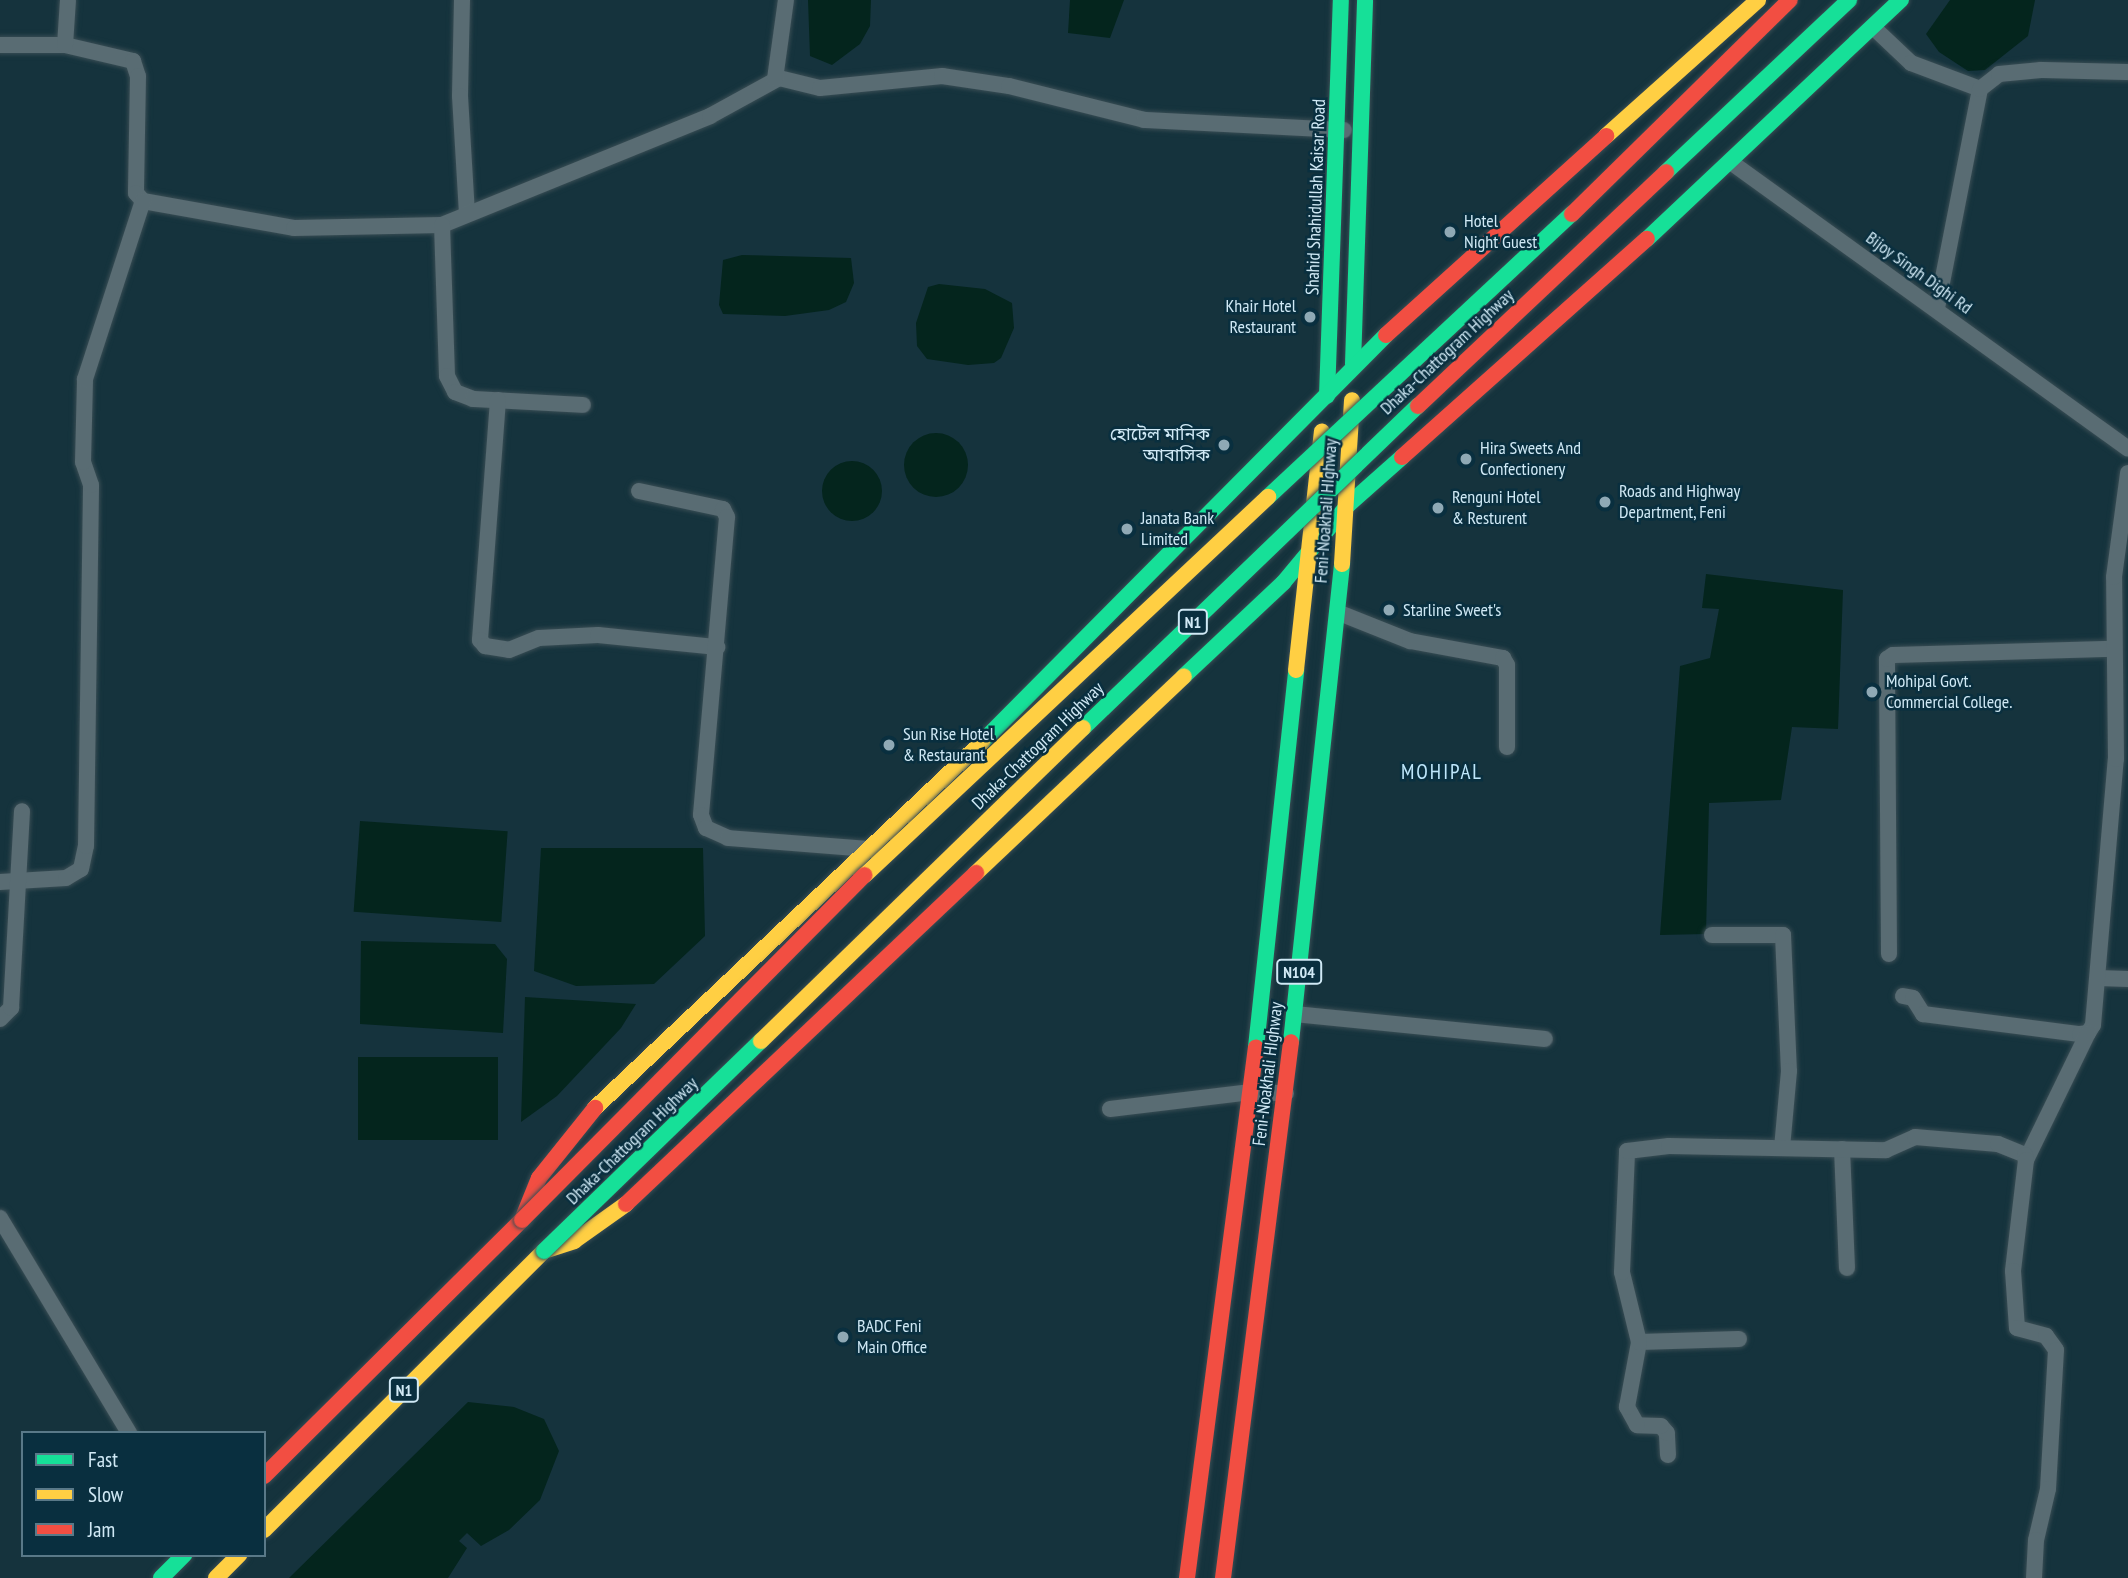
<!DOCTYPE html>
<html>
<head>
<meta charset="utf-8">
<style>
  body { margin:0 }
  #map { position:relative; width:2128px; height:1578px; overflow:hidden; background:#15333d; font-family:"PT Sans Narrow","Noto Sans Bengali",sans-serif }
  div>[style] { position:absolute }
  [style*='--x'] { left:calc(var(--x)*1px); top:calc(var(--y)*1px); width:calc(var(--w)*1px); rotate:calc(var(--a)*1deg) }
  .water>* { inset:0; background:#04251d; transform-origin:0 0 }
  .round { border-radius:50% }
  .roads { filter:drop-shadow(0 0 2px #394d54) drop-shadow(0 0 2px #394d54) }
  .street>* { height:16px; margin:-8px; padding:0 8px; transform-origin:8px; border-radius:8px; background:#596c73 }
  .fast>* { height:16px; margin:-8px; padding:0 8px; transform-origin:8px; border-radius:8px; background:#16e098 }
  .slow>* { height:16px; margin:-8px; padding:0 8px; transform-origin:8px; border-radius:8px; background:#ffcf43 }
  .jam>* { height:16px; margin:-8px; padding:0 8px; transform-origin:8px; border-radius:8px; background:#f24e42 }
  .bridges { filter:drop-shadow(0 0 2px #394d54) drop-shadow(0 0 2px #394d54) }
  .fast-bridge>* { height:16px; margin:-8px; padding:0 8px; transform-origin:8px; border-radius:8px; background:#16e098 }
  .slow-bridge>* { height:16px; margin:-8px; padding:0 8px; transform-origin:8px; border-radius:8px; background:#ffcf43 }
  .jam-bridge>* { height:16px; margin:-8px; padding:0 8px; transform-origin:8px; border-radius:8px; background:#f24e42 }
  .dots>* { width:19px; height:19px; translate:-50% -50%; box-sizing:border-box; border:4px solid #092f3f; border-radius:50% }
  span { translate:-50% -50%; white-space:nowrap; text-align:center; line-height:1.15; -webkit-text-stroke:5px #092f3f; paint-order:stroke }
  .shield-label span { padding:2px 5px; background:#092f3f; border:2px solid; border-radius:5px; -webkit-text-stroke-width:0 }
  .shield-label { font-size:16px; color:#d0e9f5; font-weight:700 }
  .street-label { font-size:18px; color:#d0e9f5 }
  .poi-label { font-size:18px; color:#d0e9f5 }
  .left { translate:0 -50%; text-align:left }
  .right { translate:-100% -50%; text-align:right }
  .quarter-label { font-size:21px; color:#bfe7fb; letter-spacing:2px }
  .legend { position:absolute; left:21px; top:1431px; width:245px; height:126px; box-sizing:border-box; background:#092f3f; border:2px solid #597988; margin:0; padding:9px 12px; list-style:none; font-size:21px; color:#d0e9f5 }
  .legend li { display:flex; align-items:center; gap:14px; height:35px }
  .legend b { width:35px; border:2px solid #597988 }
</style>
</head>
<body>
<div id="map">
  <div class="water">
    <i style="clip-path:polygon(808px 0,871px 0,870px 26px,860px 44px,832px 65px,810px 56px)"></i>
    <i style="clip-path:polygon(1070px 0,1124px 0,1110px 38px,1068px 33px)"></i>
    <i style="clip-path:polygon(1950px 0,2035px 0,2028px 36px,1985px 70px,1968px 71px,1939px 52px,1926px 34px)"></i>
    <i style="clip-path:polygon(742px 255px,851px 258px,854px 283px,846px 302px,829px 310px,785px 316px,723px 314px,719px 305px,723px 260px)"></i>
    <i style="clip-path:polygon(939px 284px,985px 289px,1012px 303px,1014px 328px,1001px 358px,994px 363px,968px 365px,927px 359px,917px 346px,916px 323px,928px 287px)"></i>
    <i class="round" style="left:904px;top:433px;width:64px;height:64px"></i>
    <i class="round" style="left:822px;top:461px;width:60px;height:60px"></i>
    <i style="clip-path:polygon(1706px 574px,1843px 590px,1838px 729px,1792px 727px,1781px 800px,1709px 803px,1706px 934px,1660px 935px,1680px 666px,1710px 658px,1719px 609px,1702px 608px)"></i>
    <i style="left:360px;top:821px;width:148px;height:91px;rotate:4deg"></i>
    <i style="clip-path:polygon(541px 848px,703px 848px,705px 936px,654px 984px,576px 986px,534px 971px)"></i>
    <i style="clip-path:polygon(361px 941px,495px 944px,507px 959px,503px 1033px,360px 1024px)"></i>
    <i style="clip-path:polygon(525px 997px,636px 1004px,621px 1028px,557px 1096px,521px 1122px)"></i>
    <i style="left:498px;top:1057px;width:83px;height:140px;rotate:90deg"></i>
    <i style="clip-path:polygon(468px 1402px,514px 1407px,544px 1419px,559px 1451px,540px 1500px,509px 1530px,481px 1546px,467px 1533px,459px 1541px,467px 1548px,448px 1578px,289px 1578px)"></i>
  </div>
  <div class="roads">
    <div class="street">
      <i style="--x:462;--y:0;--w:96;--a:91.2"></i>
      <i style="--x:460;--y:96;--w:117;--a:86.6"></i>
      <i style="--x:1874;--y:28;--w:51;--a:43.4"></i>
      <i style="--x:1911;--y:63;--w:74;--a:20.6"></i>
      <i style="--x:1980;--y:89;--w:223;--a:101.1"></i>
      <i style="--x:0;--y:45;--w:65;--a:0"></i>
      <i style="--x:65;--y:45;--w:70;--a:13.2"></i>
      <i style="--x:133;--y:61;--w:16;--a:72"></i>
      <i style="--x:138;--y:76;--w:117;--a:91"></i>
      <i style="--x:136;--y:193;--w:11;--a:49"></i>
      <i style="--x:143;--y:201;--w:153;--a:10.1"></i>
      <i style="--x:294;--y:228;--w:148;--a:-1.2"></i>
      <i style="--x:442;--y:225;--w:289;--a:-22.1"></i>
      <i style="--x:710;--y:116;--w:79;--a:-28.8"></i>
      <i style="--x:779;--y:78;--w:42;--a:13.7"></i>
      <i style="--x:820;--y:88;--w:123;--a:-5.6"></i>
      <i style="--x:942;--y:76;--w:68;--a:8.5"></i>
      <i style="--x:1009;--y:86;--w:139;--a:14.1"></i>
      <i style="--x:1144;--y:120;--w:200;--a:2.9"></i>
      <i style="--x:65;--y:45;--w:45;--a:-86.2"></i>
      <i style="--x:775;--y:79;--w:80;--a:-82.1"></i>
      <i style="--x:1980;--y:89;--w:24;--a:-38"></i>
      <i style="--x:1999;--y:74;--w:42;--a:-5.4"></i>
      <i style="--x:2041;--y:70;--w:87;--a:1.3"></i>
      <i style="--x:1732;--y:163;--w:488;--a:35.8"></i>
      <i style="--x:442;--y:225;--w:151;--a:88.1"></i>
      <i style="--x:447;--y:376;--w:18;--a:63"></i>
      <i style="--x:455;--y:392;--w:19;--a:21"></i>
      <i style="--x:473;--y:399;--w:110;--a:3.1"></i>
      <i style="--x:498;--y:400;--w:241;--a:94.3"></i>
      <i style="--x:480;--y:640;--w:8;--a:50"></i>
      <i style="--x:485;--y:646;--w:24;--a:9"></i>
      <i style="--x:509;--y:650;--w:32;--a:-22"></i>
      <i style="--x:539;--y:638;--w:59;--a:-2.9"></i>
      <i style="--x:598;--y:635;--w:120;--a:5.8"></i>
      <i style="--x:639;--y:491;--w:86;--a:12.1"></i>
      <i style="--x:723;--y:509;--w:9;--a:63"></i>
      <i style="--x:727;--y:517;--w:299;--a:95"></i>
      <i style="--x:701;--y:815;--w:14;--a:69"></i>
      <i style="--x:706;--y:828;--w:24;--a:24"></i>
      <i style="--x:728;--y:838;--w:139;--a:4.5"></i>
      <i style="--x:1337;--y:612;--w:79;--a:21.7"></i>
      <i style="--x:1410;--y:641;--w:95;--a:10.4"></i>
      <i style="--x:1503;--y:658;--w:8;--a:60"></i>
      <i style="--x:1507;--y:665;--w:82;--a:90"></i>
      <i style="--x:0;--y:882;--w:66;--a:-3.5"></i>
      <i style="--x:66;--y:878;--w:17;--a:-31"></i>
      <i style="--x:81;--y:869;--w:24;--a:-78"></i>
      <i style="--x:86;--y:846;--w:361;--a:-89.2"></i>
      <i style="--x:91;--y:485;--w:24;--a:-109"></i>
      <i style="--x:83;--y:462;--w:83;--a:-88.6"></i>
      <i style="--x:85;--y:379;--w:187;--a:-72"></i>
      <i style="--x:1712;--y:935;--w:71;--a:0"></i>
      <i style="--x:1783;--y:935;--w:136;--a:87.5"></i>
      <i style="--x:1789;--y:1071;--w:77;--a:95.2"></i>
      <i style="--x:1889;--y:954;--w:295;--a:-90.4"></i>
      <i style="--x:1887;--y:659;--w:7;--a:-34"></i>
      <i style="--x:1893;--y:655;--w:221;--a:-1.6"></i>
      <i style="--x:2098;--y:978;--w:30;--a:2"></i>
      <i style="--x:1903;--y:996;--w:10;--a:11"></i>
      <i style="--x:1913;--y:998;--w:19;--a:58"></i>
      <i style="--x:1923;--y:1014;--w:158;--a:7.3"></i>
      <i style="--x:2080;--y:1034;--w:8;--a:-7"></i>
      <i style="--x:2088;--y:1033;--w:9;--a:-58"></i>
      <i style="--x:2093;--y:1025;--w:267;--a:-85.1"></i>
      <i style="--x:2116;--y:759;--w:182;--a:-90.6"></i>
      <i style="--x:2114;--y:577;--w:105;--a:-82.3"></i>
      <i style="--x:1295;--y:1014;--w:251;--a:5.7"></i>
      <i style="--x:0;--y:1019;--w:16;--a:-45"></i>
      <i style="--x:11;--y:1008;--w:197;--a:-86.8"></i>
      <i style="--x:1110;--y:1109;--w:142;--a:-6.9"></i>
      <i style="--x:1251;--y:1092;--w:35;--a:2"></i>
      <i style="--x:1842;--y:1149;--w:119;--a:87.6"></i>
      <i style="--x:2026;--y:1160;--w:141;--a:-64"></i>
      <i style="--x:0;--y:1218;--w:251;--a:59"></i>
      <i style="--x:1639;--y:1342;--w:100;--a:-1.7"></i>
      <i style="--x:1668;--y:1455;--w:22;--a:-93"></i>
      <i style="--x:1667;--y:1433;--w:9;--a:-131"></i>
      <i style="--x:1661;--y:1426;--w:24;--a:-178"></i>
      <i style="--x:1637;--y:1425;--w:21;--a:-119"></i>
      <i style="--x:1627;--y:1407;--w:66;--a:-79.5"></i>
      <i style="--x:1639;--y:1342;--w:72;--a:-103.7"></i>
      <i style="--x:1622;--y:1272;--w:121;--a:-87.6"></i>
      <i style="--x:1627;--y:1151;--w:42;--a:-6.8"></i>
      <i style="--x:1669;--y:1146;--w:217;--a:1.1"></i>
      <i style="--x:1886;--y:1150;--w:32;--a:-24"></i>
      <i style="--x:1915;--y:1137;--w:83;--a:4.8"></i>
      <i style="--x:1998;--y:1144;--w:29;--a:22"></i>
      <i style="--x:2025;--y:1155;--w:5;--a:79"></i>
      <i style="--x:2026;--y:1160;--w:112;--a:96.7"></i>
      <i style="--x:2013;--y:1271;--w:57;--a:86"></i>
      <i style="--x:2017;--y:1328;--w:30;--a:15"></i>
      <i style="--x:2046;--y:1336;--w:17;--a:54"></i>
      <i style="--x:2056;--y:1350;--w:139;--a:93.3"></i>
      <i style="--x:2048;--y:1489;--w:52;--a:103.2"></i>
      <i style="--x:2036;--y:1540;--w:38;--a:93"></i>
    </div>
    <div class="fast">
      <i style="--x:1647;--y:239;--w:349;--a:-43.3"></i>
      <i style="--x:1353;--y:364;--w:364;--a:-88.1"></i>
      <i style="--x:1327;--y:396;--w:396;--a:-88"></i>
      <i style="--x:1184;--y:676;--w:136;--a:-43.2"></i>
      <i style="--x:1283;--y:583;--w:102;--a:-50.2"></i>
      <i style="--x:1348;--y:505;--w:72;--a:-41.6"></i>
      <i style="--x:982;--y:742;--w:573;--a:-45.21"></i>
      <i style="--x:1291;--y:1042;--w:481;--a:-83.9"></i>
      <i style="--x:1256;--y:1047;--w:379;--a:-83.9"></i>
      <i style="--x:161;--y:1578;--w:33;--a:-45"></i>
    </div>
    <div class="slow">
      <i style="--x:1606;--y:136;--w:204;--a:-41.8"></i>
      <i style="--x:1342;--y:564;--w:164;--a:-86.5"></i>
      <i style="--x:1296;--y:670;--w:240;--a:-83.8"></i>
      <i style="--x:976;--y:873;--w:286;--a:-43.4"></i>
      <i style="--x:595;--y:1108;--w:533;--a:-43.4"></i>
      <i style="--x:264;--y:1530;--w:395;--a:-44.9"></i>
      <i style="--x:544;--y:1251;--w:32;--a:-18"></i>
      <i style="--x:574;--y:1241;--w:64;--a:-35.4"></i>
      <i style="--x:216;--y:1578;--w:33;--a:-45"></i>
    </div>
    <div class="jam">
      <i style="--x:1386;--y:335;--w:297;--a:-42.1"></i>
      <i style="--x:1402;--y:457;--w:328;--a:-41.7"></i>
      <i style="--x:626;--y:1204;--w:482;--a:-43.4"></i>
      <i style="--x:264;--y:1476;--w:363;--a:-44.8"></i>
      <i style="--x:522;--y:1220;--w:45;--a:-68"></i>
      <i style="--x:539;--y:1178;--w:90;--a:-51.3"></i>
      <i style="--x:1187;--y:1578;--w:535;--a:-82.6"></i>
      <i style="--x:1223;--y:1578;--w:540;--a:-82.77"></i>
    </div>
  </div>
  <div class="bridges">
    <div class="fast-bridge">
      <i style="--x:1666;--y:172;--w:251;--a:-43.2"></i>
      <i style="--x:1268;--y:497;--w:415;--a:-43"></i>
      <i style="--x:1083;--y:728;--w:465;--a:-43.9"></i>
      <i style="--x:544;--y:1251;--w:302;--a:-44.1"></i>
    </div>
    <div class="slow-bridge">
      <i style="--x:865;--y:875;--w:553;--a:-43.17"></i>
      <i style="--x:761;--y:1041;--w:449;--a:-44.2"></i>
    </div>
    <div class="jam-bridge">
      <i style="--x:1572;--y:214;--w:305;--a:-44.5"></i>
      <i style="--x:1418;--y:406;--w:341;--a:-43.3"></i>
      <i style="--x:522;--y:1220;--w:486;--a:-45.2"></i>
    </div>
  </div>
  <div class="dots">
    <i style="left:1450px;top:232px;background:#8fa9b5"></i>
    <i style="left:1310px;top:317px;background:#8fa9b5"></i>
    <i style="left:1224px;top:445px;background:#8fa9b5"></i>
    <i style="left:1466px;top:459px;background:#8fa9b5"></i>
    <i style="left:1605px;top:502px;background:#8fa9b5"></i>
    <i style="left:1438px;top:508px;background:#8fa9b5"></i>
    <i style="left:1127px;top:529px;background:#8fa9b5"></i>
    <i style="left:1389px;top:610px;background:#8fa9b5"></i>
    <i style="left:1872px;top:692px;background:#8fa9b5"></i>
    <i style="left:889px;top:745px;background:#8fa9b5"></i>
    <i style="left:843px;top:1337px;background:#8fa9b5"></i>
  </div>
  <div class="shield-label">
    <span style="left:1193px;top:622px">N1</span>
    <span style="left:1299px;top:972px">N104</span>
    <span style="left:404px;top:1390px">N1</span>
  </div>
  <div class="street-label">
    <span style="left:1316px;top:197px;rotate:-88deg">Shahid Shahidullah Kaisar Road</span>
    <span style="left:1919px;top:273px;rotate:36deg">Bijoy Singh Dighi Rd</span>
    <span style="left:1447px;top:352px;rotate:-43deg">Dhaka-Chattogram Highway</span>
    <span style="left:1326px;top:511px;rotate:-86deg">Feni-Noakhali HIghway</span>
    <span style="left:1038px;top:746px;rotate:-44deg">Dhaka-Chattogram Highway</span>
    <span style="left:1268px;top:1074px;rotate:-83deg">Feni-Noakhali HIghway</span>
    <span style="left:632px;top:1141px;rotate:-44deg">Dhaka-Chattogram Highway</span>
  </div>
  <div class="poi-label">
    <span class="left" style="left:1464px;top:232px">Hotel<br>Night Guest</span>
    <span class="right" style="left:1296px;top:317px">Khair Hotel<br>Restaurant</span>
    <span class="right" style="left:1210px;top:445px">হোটেল মানিক<br>আবাসিক</span>
    <span class="left" style="left:1480px;top:459px">Hira Sweets And<br>Confectionery</span>
    <span class="left" style="left:1619px;top:502px">Roads and Highway<br>Department, Feni</span>
    <span class="left" style="left:1452px;top:508px">Renguni Hotel<br>&amp; Resturent</span>
    <span class="left" style="left:1141px;top:529px">Janata Bank<br>Limited</span>
    <span class="left" style="left:1403px;top:610px">Starline Sweet's</span>
    <span class="left" style="left:1886px;top:692px">Mohipal Govt.<br>Commercial College.</span>
    <span class="left" style="left:903px;top:745px">Sun Rise Hotel<br>&amp; Restaurant</span>
    <span class="left" style="left:857px;top:1337px">BADC Feni<br>Main Office</span>
  </div>
  <div class="quarter-label">
    <span style="left:1442px;top:772px">MOHIPAL</span>
  </div>
  <ul class="legend">
  <li><b style="height:9px;background:#16e098"></b>Fast</li>
  <li><b style="height:9px;background:#ffcf43"></b>Slow</li>
  <li><b style="height:9px;background:#f24e42"></b>Jam</li>
  </ul>
</div>
</body>
</html>
